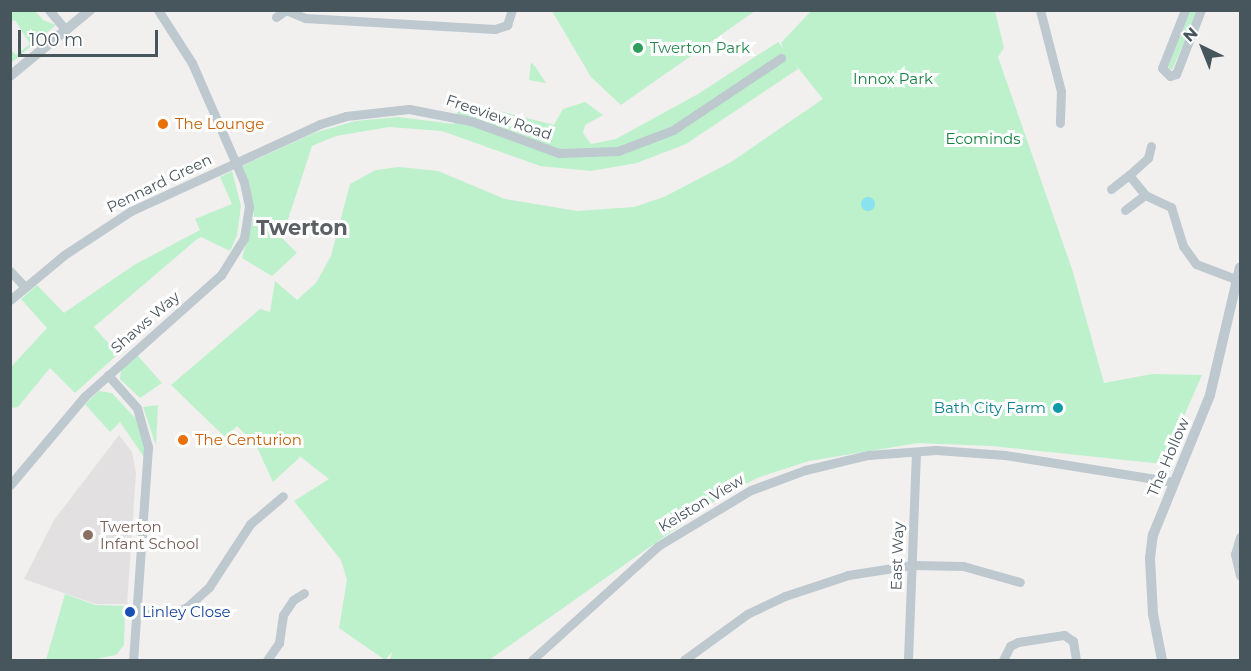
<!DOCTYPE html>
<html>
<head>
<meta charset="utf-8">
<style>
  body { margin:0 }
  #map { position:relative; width:1251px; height:671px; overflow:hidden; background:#f2efef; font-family:Montserrat,sans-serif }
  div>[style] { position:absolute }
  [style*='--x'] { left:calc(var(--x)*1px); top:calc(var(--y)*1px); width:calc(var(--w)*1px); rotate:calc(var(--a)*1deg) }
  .education>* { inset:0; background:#e3e0e1 }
  .green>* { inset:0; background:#bcf1cc }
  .water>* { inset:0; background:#88e3ef }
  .round { border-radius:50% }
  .minor>* { height:9px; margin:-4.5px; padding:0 4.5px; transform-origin:4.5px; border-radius:4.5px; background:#bdc8cf }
  .tertiary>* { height:10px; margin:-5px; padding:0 5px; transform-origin:5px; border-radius:5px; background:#bdc8cf }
  .dots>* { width:16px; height:16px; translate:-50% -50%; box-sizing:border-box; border:3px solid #fff; border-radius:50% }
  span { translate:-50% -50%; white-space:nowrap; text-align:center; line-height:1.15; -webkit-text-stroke:6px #fff; paint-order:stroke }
  .leisure-label { font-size:15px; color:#27864d }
  .left { translate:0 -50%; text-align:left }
  .park-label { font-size:15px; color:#148241 }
  .street-label { font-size:15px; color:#47555d }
  .food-label { font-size:15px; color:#c56008 }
  .culture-label { font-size:15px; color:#0d838f }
  .right { translate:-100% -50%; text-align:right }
  .education-label { font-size:15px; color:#785e54 }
  .transit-label { font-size:15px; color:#164399 }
  .district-label { font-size:21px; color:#5b6064; font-weight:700 }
  .frame { position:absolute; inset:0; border:12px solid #47555d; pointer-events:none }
  .north { position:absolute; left:1173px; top:18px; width:60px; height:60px; -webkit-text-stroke:4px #fff; paint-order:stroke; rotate:317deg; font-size:16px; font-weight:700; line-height:24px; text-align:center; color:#47555d }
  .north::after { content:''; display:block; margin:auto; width:21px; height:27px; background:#47555d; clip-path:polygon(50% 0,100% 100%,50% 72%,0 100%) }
  .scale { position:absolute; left:18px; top:30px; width:140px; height:27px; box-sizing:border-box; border:3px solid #47555d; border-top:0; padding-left:8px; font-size:18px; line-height:21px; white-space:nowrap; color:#47555d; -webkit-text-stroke:4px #fff; paint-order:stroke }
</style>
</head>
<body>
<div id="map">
  <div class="education">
    <i style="clip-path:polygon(119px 435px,132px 452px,136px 473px,127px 604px,95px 604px,24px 579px,54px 520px)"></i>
  </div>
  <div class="green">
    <i style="clip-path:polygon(812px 10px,995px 11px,1004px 48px,998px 57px,1073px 272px,1104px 383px,1152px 374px,1202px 375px,1163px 464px,991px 446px,918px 443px,809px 461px,757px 478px,715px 501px,489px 660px,390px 660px,392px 652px,385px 660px,339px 628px,347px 580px,341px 560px,294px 501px,329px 479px,297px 454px,300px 457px,273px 482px,256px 445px,237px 426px,225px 437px,171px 385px,260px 309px,270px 312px,275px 281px,297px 300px,316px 283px,331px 256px,350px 184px,376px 170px,399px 167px,438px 171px,505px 199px,577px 211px,634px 207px,664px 197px,731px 162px,823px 99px,794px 63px,798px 69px,686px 144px,637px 163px,591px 171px,540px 166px,442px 131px,389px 127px,336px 136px,312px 146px,282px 238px,297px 253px,272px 276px,242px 258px,254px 215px,242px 166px,314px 133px,355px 121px,398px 117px,454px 124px,461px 101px,554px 125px,563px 109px,585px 102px,603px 115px,585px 125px,583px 133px,591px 144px,616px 139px,698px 94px,778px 42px,784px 49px,781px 43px)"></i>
    <i style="clip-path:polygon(11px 11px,35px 11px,43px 20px,56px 25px,11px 63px,10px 49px,16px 55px,30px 44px,15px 20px,11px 22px)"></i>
    <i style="clip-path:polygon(552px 11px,755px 11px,621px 105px,591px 77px)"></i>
    <i style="clip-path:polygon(1190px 11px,1198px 11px,1172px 70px,1168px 67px)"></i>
    <i style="clip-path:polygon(531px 62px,537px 69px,546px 83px,529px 80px)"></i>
    <i style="clip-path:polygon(232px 171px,241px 206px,237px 235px,230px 251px,201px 237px,196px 240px,94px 327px,118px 354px,75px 393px,50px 368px,18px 407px,11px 408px,11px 367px,47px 328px,21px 299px,37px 285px,64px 313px,134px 265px,200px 230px,195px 219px,232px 204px,220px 177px)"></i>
    <i style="clip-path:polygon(137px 355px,162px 383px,140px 398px,120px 379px,121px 370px)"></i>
    <i style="clip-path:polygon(99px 391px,112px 393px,137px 420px,145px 445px,144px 457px,120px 422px,110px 432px,85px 404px)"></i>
    <i style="clip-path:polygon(158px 405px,156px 445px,143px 407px)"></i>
    <i style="clip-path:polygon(65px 594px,95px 605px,125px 606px,124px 645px,116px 655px,91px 660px,46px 660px)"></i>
  </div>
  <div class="water">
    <i class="round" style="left:861px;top:197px;width:14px;height:14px"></i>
  </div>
  <div class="minor">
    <i style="--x:49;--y:10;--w:26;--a:50"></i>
    <i style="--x:1040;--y:10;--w:84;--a:75.5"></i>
    <i style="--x:1061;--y:91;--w:32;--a:92"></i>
    <i style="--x:1185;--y:10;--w:62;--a:111.6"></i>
    <i style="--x:1162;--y:68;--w:11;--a:45"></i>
    <i style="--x:1170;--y:76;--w:6;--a:-18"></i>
    <i style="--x:1176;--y:74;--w:69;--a:-68.7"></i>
    <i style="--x:276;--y:17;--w:12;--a:-35"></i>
    <i style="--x:286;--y:10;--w:21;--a:23"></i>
    <i style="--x:305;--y:18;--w:190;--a:3.3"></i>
    <i style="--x:495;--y:29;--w:13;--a:-18"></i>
    <i style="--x:507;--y:25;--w:16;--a:-72"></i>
    <i style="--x:1151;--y:146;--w:12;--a:104"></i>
    <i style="--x:1148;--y:158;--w:25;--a:138"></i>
    <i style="--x:1129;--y:175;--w:26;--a:51"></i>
    <i style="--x:1145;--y:195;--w:29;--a:25"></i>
    <i style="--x:1171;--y:207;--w:41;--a:72.9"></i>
    <i style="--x:1183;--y:246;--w:22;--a:54"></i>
    <i style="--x:1196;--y:264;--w:45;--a:20.9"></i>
    <i style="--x:1111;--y:189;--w:23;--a:-38"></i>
    <i style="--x:1125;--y:210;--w:25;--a:-37"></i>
    <i style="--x:10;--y:271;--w:22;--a:47"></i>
    <i style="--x:10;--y:300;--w:70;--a:-39.8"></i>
    <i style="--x:64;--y:255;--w:80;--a:-33.3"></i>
    <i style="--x:131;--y:211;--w:208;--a:-24.7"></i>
    <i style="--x:320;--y:124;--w:27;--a:-17"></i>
    <i style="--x:346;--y:116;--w:63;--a:-6.3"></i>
    <i style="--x:409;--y:109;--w:63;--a:11"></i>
    <i style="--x:471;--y:121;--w:94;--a:20"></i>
    <i style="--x:559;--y:153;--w:59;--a:-1.9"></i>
    <i style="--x:618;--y:151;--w:59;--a:-20.9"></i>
    <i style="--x:673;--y:130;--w:130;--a:-33.7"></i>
    <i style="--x:108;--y:375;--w:44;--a:48.7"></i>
    <i style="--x:137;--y:408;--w:41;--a:74.2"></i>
    <i style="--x:148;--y:447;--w:214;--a:94"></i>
    <i style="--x:10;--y:485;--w:116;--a:-49.9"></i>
    <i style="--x:85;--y:396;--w:182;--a:-41.7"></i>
    <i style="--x:221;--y:275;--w:44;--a:-58.1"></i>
    <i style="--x:244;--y:238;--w:32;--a:-81"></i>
    <i style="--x:249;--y:206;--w:25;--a:-102"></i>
    <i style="--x:244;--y:182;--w:130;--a:-113.6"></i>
    <i style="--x:192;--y:63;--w:63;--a:-122.7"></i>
    <i style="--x:1240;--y:537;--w:18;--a:106"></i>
    <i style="--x:1235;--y:554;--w:22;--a:77"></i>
    <i style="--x:137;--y:614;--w:36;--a:0"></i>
    <i style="--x:173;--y:614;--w:16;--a:-27"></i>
    <i style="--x:187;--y:607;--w:30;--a:-42"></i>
    <i style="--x:209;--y:587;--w:75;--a:-56.9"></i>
    <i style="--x:250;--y:524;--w:43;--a:-40.3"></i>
    <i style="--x:267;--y:660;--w:21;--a:-55"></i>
    <i style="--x:279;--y:643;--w:28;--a:-82"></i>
    <i style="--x:283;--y:615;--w:18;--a:-56"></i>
    <i style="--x:293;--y:600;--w:13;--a:-32"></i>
    <i style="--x:532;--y:660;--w:170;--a:-42.1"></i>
    <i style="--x:658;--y:546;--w:109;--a:-31.1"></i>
    <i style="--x:751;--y:490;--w:58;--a:-20.3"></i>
    <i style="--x:805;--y:470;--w:65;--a:-13.4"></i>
    <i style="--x:868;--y:455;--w:68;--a:-4.2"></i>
    <i style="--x:936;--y:450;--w:69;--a:4.1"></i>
    <i style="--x:1005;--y:455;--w:171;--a:9.1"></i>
    <i style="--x:684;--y:660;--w:78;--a:-36.1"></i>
    <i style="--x:747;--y:614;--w:42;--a:-25.3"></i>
    <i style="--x:785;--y:596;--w:66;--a:-18.4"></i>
    <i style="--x:848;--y:575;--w:65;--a:-8.9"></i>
    <i style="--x:912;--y:565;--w:51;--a:1.1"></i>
    <i style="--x:963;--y:566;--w:59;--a:15.7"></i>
    <i style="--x:908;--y:660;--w:208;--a:-87.8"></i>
    <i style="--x:1003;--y:660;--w:16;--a:-63"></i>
    <i style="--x:1010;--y:646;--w:9;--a:-27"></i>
    <i style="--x:1018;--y:642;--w:47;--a:-8.7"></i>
    <i style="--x:1064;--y:635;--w:11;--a:34"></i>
    <i style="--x:1073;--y:641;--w:19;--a:81"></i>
  </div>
  <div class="tertiary">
    <i style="--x:10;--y:76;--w:104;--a:-39.5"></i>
    <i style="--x:1162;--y:660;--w:47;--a:-101.1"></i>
    <i style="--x:1153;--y:614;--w:56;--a:-93.1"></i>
    <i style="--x:1150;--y:558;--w:23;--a:-83"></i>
    <i style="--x:1153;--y:535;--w:151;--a:-67.8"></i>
    <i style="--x:1210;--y:395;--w:131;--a:-76.8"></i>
  </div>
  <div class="dots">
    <i style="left:638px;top:48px;background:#2e9e5b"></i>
    <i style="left:163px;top:124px;background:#e8710a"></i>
    <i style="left:1058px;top:408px;background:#0f9aa8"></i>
    <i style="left:183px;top:440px;background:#e8710a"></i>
    <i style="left:88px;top:535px;background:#8d6e63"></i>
    <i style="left:130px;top:612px;background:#1a4fb4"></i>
  </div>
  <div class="leisure-label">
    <span class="left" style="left:650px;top:48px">Twerton Park</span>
  </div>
  <div class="park-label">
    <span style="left:893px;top:79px">Innox Park</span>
    <span style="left:983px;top:139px">Ecominds</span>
  </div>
  <div class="street-label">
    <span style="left:499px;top:117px;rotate:19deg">Freeview Road</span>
    <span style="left:159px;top:183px;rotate:-26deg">Pennard Green</span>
    <span style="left:145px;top:322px;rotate:-41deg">Shaws Way</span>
    <span style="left:1168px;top:457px;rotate:-67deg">The Hollow</span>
    <span style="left:701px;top:503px;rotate:-31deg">Kelston View</span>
    <span style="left:897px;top:556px;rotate:-88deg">East Way</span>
  </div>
  <div class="food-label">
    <span class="left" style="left:175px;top:124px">The Lounge</span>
    <span class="left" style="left:195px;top:440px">The Centurion</span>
  </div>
  <div class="culture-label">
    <span class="right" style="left:1046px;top:408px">Bath City Farm</span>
  </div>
  <div class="education-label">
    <span class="left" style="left:100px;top:535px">Twerton<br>Infant School</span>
  </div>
  <div class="transit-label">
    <span class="left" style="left:142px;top:612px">Linley Close</span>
  </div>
  <div class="district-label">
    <span style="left:302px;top:228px">Twerton</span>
  </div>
  <div class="frame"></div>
  <div class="north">N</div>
  <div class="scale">100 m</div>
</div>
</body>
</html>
